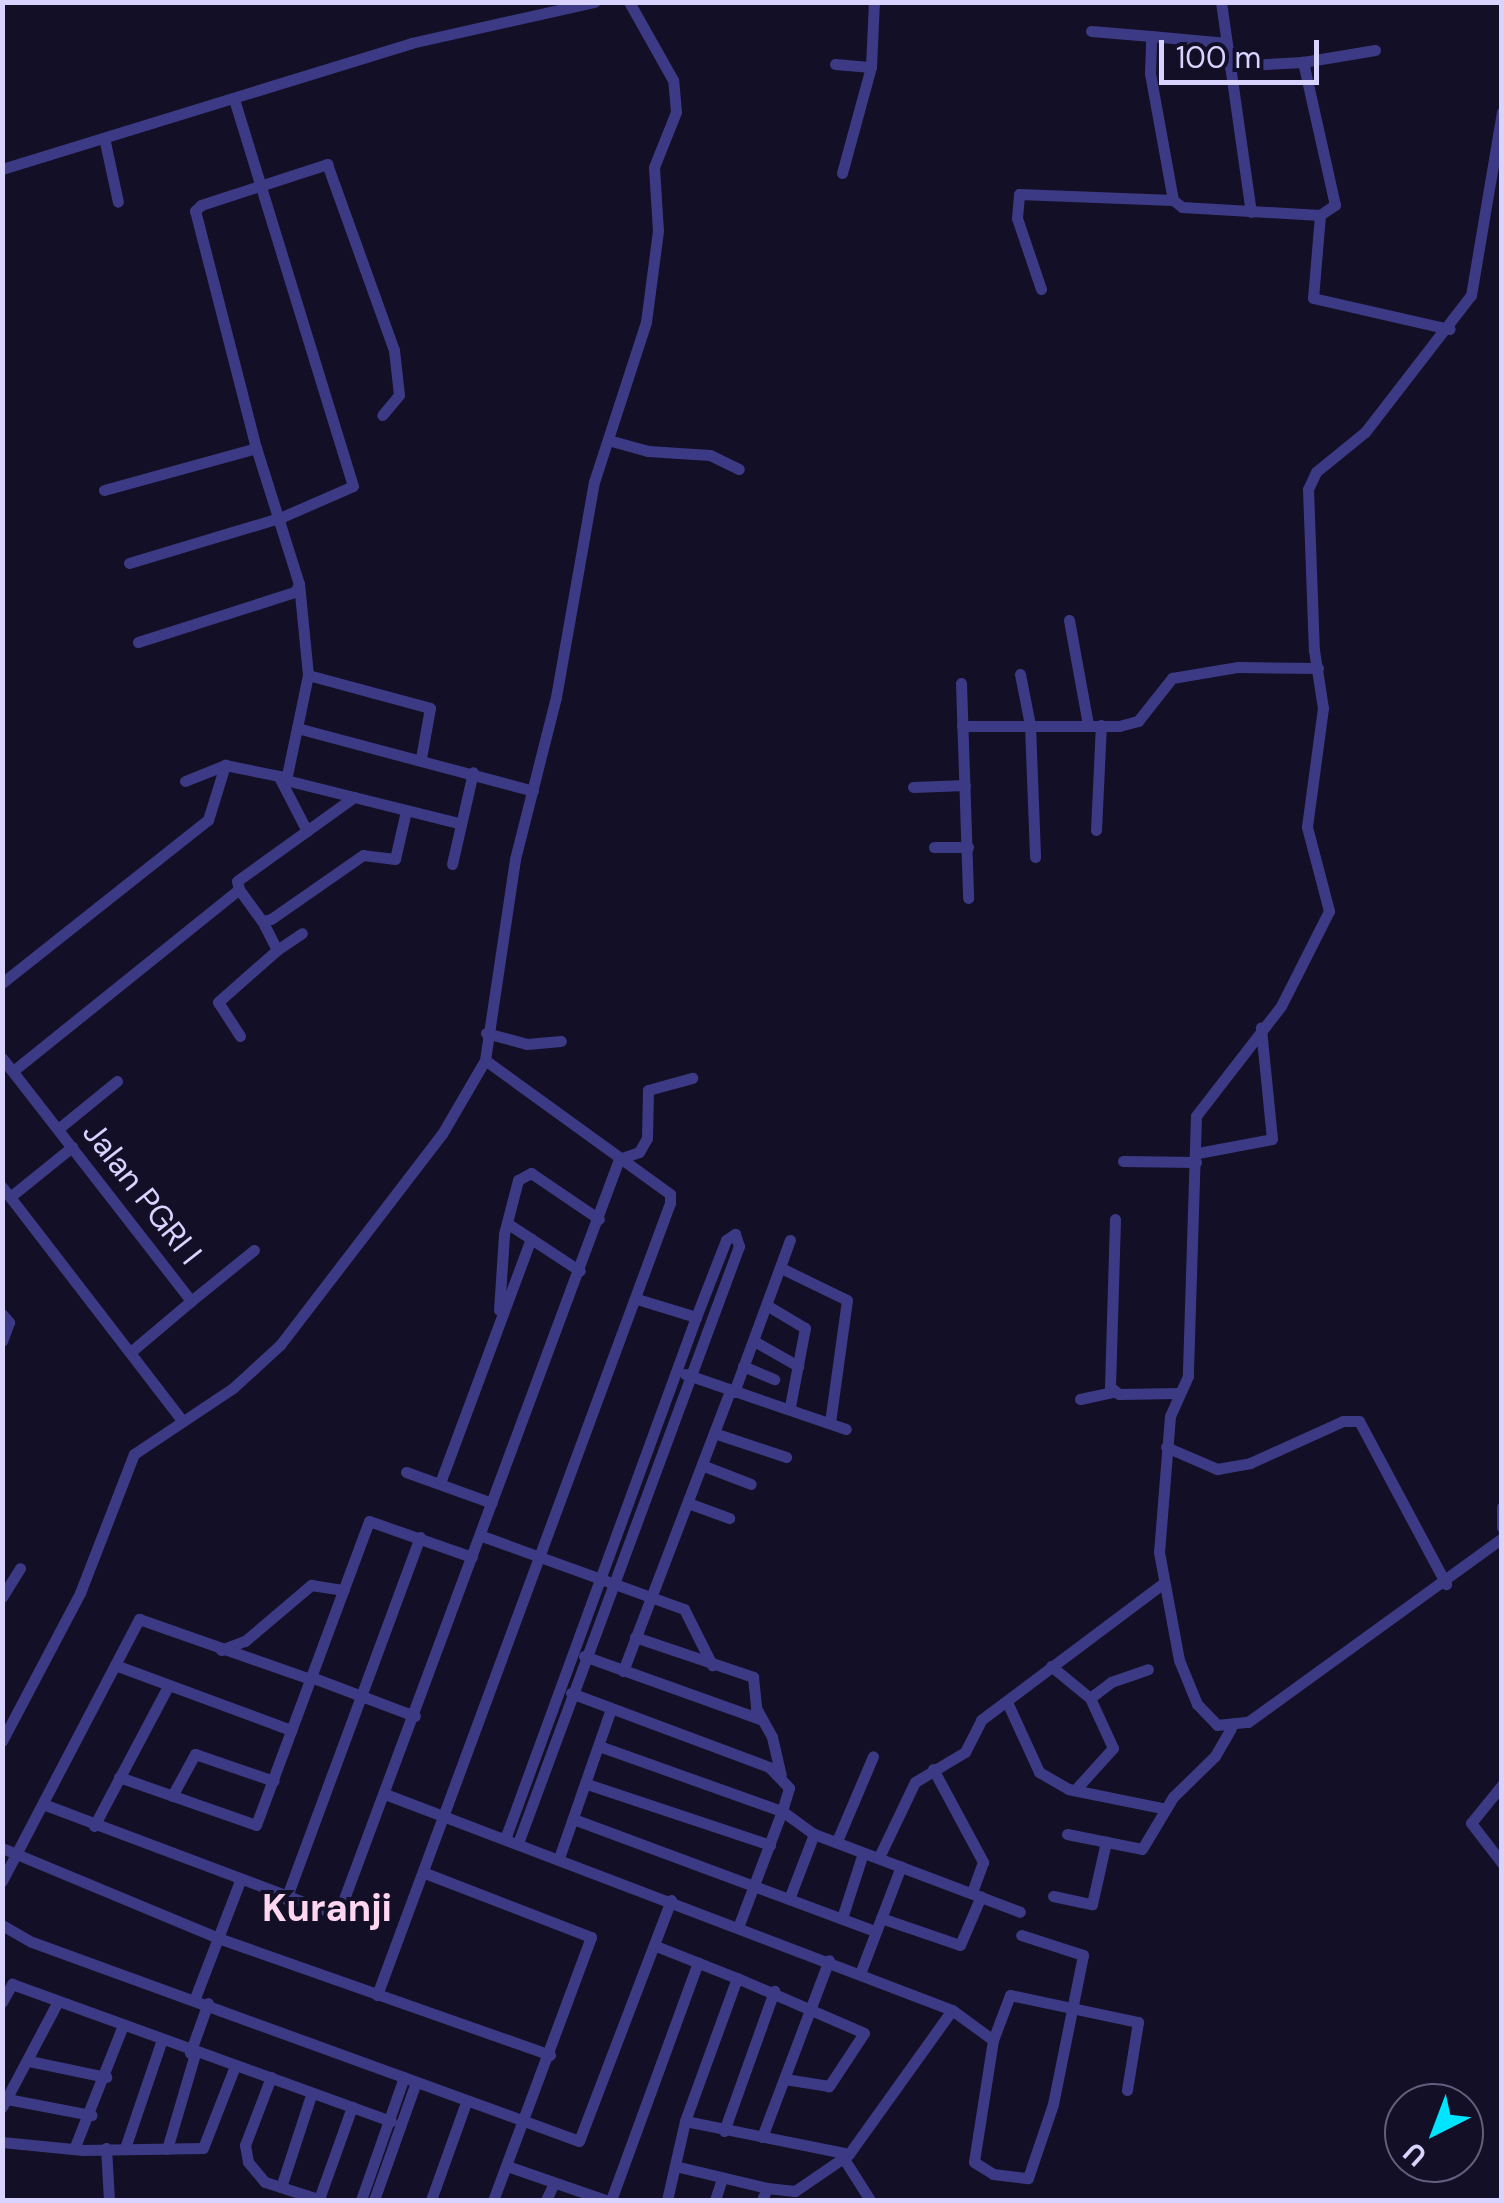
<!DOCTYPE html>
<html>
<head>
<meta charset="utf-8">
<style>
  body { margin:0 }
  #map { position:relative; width:1504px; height:2203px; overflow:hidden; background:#130f26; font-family:"DM Sans",sans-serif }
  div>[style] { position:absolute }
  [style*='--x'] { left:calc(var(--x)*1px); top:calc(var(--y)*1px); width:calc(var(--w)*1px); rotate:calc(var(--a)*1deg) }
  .minor>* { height:11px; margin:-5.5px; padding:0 5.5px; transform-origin:5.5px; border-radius:5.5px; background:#3d3a85 }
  span { translate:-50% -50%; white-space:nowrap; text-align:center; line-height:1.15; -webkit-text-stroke:8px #130f26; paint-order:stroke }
  .street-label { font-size:32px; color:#d9d4ff }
  .quarter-label { font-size:38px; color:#ffd6f0; font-weight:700 }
  .frame { position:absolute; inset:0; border:5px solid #d9d4ff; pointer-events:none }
  .north { position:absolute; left:1384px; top:2083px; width:100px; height:100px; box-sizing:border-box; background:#130f26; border:2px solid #625e7d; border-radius:50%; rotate:222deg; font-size:28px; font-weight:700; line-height:40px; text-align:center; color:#d9d4ff }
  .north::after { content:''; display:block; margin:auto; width:35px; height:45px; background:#00e5ff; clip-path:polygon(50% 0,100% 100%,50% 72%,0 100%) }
  .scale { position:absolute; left:1159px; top:40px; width:160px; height:45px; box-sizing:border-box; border:5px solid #d9d4ff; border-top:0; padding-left:12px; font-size:30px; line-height:35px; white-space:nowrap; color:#d9d4ff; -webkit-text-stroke:8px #130f26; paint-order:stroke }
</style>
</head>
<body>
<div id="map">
  <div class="minor">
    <i style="--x:1221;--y:2;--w:212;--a:81.9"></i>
    <i style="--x:1091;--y:31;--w:60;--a:4.8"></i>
    <i style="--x:1303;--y:62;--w:73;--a:-9.5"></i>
    <i style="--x:835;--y:64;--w:36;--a:5"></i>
    <i style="--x:1502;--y:112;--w:186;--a:99.6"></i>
    <i style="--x:1471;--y:295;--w:173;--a:127.7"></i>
    <i style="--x:1365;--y:432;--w:63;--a:140.8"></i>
    <i style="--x:1316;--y:472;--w:19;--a:115"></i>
    <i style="--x:1308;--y:489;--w:161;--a:87.9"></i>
    <i style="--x:1314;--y:650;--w:59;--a:81.2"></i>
    <i style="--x:1323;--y:708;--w:120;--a:97.7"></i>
    <i style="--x:1307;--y:827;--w:87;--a:75.3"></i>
    <i style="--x:1329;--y:911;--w:106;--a:116.8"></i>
    <i style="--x:1281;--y:1006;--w:139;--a:127.7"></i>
    <i style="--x:1196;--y:1116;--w:260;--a:91.8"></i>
    <i style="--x:1188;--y:1376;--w:44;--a:114.2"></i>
    <i style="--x:1170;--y:1416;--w:136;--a:94.6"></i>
    <i style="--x:1159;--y:1552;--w:110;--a:79.5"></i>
    <i style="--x:1179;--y:1660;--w:48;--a:67.8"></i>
    <i style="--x:1197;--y:1704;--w:29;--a:46"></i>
    <i style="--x:1217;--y:1725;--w:31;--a:-6"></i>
    <i style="--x:1248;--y:1722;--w:314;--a:-35.9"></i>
    <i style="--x:105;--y:142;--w:61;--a:77.8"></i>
    <i style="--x:2;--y:169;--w:428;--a:-17.1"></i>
    <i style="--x:411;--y:43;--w:188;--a:-12.6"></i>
    <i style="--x:842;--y:173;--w:110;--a:-74.7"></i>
    <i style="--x:871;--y:67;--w:65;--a:-87.4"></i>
    <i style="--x:1173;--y:200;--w:11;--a:38"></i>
    <i style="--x:1182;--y:207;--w:138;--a:3.3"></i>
    <i style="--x:1320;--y:215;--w:18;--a:-34"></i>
    <i style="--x:1335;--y:205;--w:147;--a:-102.6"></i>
    <i style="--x:1303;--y:62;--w:74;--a:176.9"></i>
    <i style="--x:1320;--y:215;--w:83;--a:94.8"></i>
    <i style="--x:1313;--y:298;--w:140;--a:12.8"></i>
    <i style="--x:1041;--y:289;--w:75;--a:-108.7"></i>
    <i style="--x:1017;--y:218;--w:24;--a:-85"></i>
    <i style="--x:1019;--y:194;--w:154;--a:2.2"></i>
    <i style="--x:1173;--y:200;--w:129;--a:-100.3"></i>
    <i style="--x:1150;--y:73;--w:37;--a:-88"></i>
    <i style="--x:1151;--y:36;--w:76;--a:5.3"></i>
    <i style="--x:608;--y:440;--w:41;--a:15.4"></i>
    <i style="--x:648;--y:451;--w:62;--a:3.7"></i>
    <i style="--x:710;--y:455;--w:32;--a:26"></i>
    <i style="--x:104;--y:490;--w:158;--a:-15.4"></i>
    <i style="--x:129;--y:563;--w:160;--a:-16.7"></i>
    <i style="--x:282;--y:517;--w:77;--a:-23.6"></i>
    <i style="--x:353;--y:486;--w:406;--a:-107.1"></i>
    <i style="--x:1069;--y:620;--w:107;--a:79.7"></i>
    <i style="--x:138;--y:642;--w:165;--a:-17.7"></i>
    <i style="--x:295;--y:592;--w:9;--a:-63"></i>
    <i style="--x:299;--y:584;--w:143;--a:-107.5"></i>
    <i style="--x:256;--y:448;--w:245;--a:-104.4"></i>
    <i style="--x:195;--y:211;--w:8;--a:-45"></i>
    <i style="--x:201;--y:205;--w:133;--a:-18"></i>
    <i style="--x:327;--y:164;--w:198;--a:70.2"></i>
    <i style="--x:394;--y:350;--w:45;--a:83.7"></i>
    <i style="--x:399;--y:395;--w:26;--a:130"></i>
    <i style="--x:1020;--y:674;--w:52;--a:78.9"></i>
    <i style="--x:1030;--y:725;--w:132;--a:87.8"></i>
    <i style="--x:308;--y:675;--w:126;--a:15.1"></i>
    <i style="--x:430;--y:708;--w:51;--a:100.2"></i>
    <i style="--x:961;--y:683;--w:215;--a:88.1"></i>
    <i style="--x:962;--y:726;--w:157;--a:0"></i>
    <i style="--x:1119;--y:726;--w:20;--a:-15"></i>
    <i style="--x:1138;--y:721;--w:55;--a:-51.7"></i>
    <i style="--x:1172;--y:678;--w:67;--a:-9.5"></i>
    <i style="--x:1238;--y:667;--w:80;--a:0.7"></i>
    <i style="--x:297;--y:728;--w:54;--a:-78.3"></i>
    <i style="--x:308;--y:675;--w:91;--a:-95.6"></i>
    <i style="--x:279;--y:777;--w:61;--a:62.6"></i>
    <i style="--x:185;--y:781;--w:43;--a:-21.8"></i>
    <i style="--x:225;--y:765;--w:60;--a:11.5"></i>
    <i style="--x:913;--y:787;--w:52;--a:-2.2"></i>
    <i style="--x:354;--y:797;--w:70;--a:-166"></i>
    <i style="--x:286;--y:780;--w:53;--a:-78.1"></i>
    <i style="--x:297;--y:728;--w:244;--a:14.9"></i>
    <i style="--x:406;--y:811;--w:49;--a:102.9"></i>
    <i style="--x:395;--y:859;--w:32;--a:-173"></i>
    <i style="--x:363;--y:855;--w:112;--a:145.2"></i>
    <i style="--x:271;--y:919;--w:9;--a:167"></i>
    <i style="--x:262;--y:921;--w:39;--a:-126"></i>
    <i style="--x:239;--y:889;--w:8;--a:-104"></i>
    <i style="--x:237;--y:881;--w:144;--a:-35.7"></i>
    <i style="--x:354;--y:797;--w:107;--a:14"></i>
    <i style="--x:1096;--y:830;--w:105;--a:-87.3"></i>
    <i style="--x:934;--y:847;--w:34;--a:0"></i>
    <i style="--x:452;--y:864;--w:94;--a:-77.1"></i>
    <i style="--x:277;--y:950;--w:30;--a:-34"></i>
    <i style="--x:2;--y:983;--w:263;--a:-38.4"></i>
    <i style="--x:208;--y:820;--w:58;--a:-72.8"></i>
    <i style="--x:486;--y:1033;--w:42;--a:15"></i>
    <i style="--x:527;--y:1044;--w:34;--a:-5"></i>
    <i style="--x:240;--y:1036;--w:40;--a:-122.9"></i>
    <i style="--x:218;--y:1002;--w:79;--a:-41.4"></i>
    <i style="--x:277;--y:950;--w:33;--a:-117"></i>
    <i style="--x:2;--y:1058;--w:308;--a:52.1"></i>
    <i style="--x:191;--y:1301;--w:76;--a:139.8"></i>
    <i style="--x:13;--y:1071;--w:290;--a:-38.8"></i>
    <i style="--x:58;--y:1129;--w:76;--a:-39.1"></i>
    <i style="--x:1198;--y:1153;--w:75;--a:-10.7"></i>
    <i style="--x:1272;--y:1139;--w:112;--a:-95.7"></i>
    <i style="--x:619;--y:1159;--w:21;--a:-19"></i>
    <i style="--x:639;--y:1152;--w:16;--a:-60"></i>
    <i style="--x:647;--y:1138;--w:48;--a:-88.8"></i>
    <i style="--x:648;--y:1090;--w:46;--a:-15.3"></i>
    <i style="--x:1123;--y:1161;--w:73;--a:0.8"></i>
    <i style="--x:2;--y:1187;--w:13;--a:51"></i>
    <i style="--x:10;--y:1197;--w:80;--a:-38.9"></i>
    <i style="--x:10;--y:1197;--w:280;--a:52.4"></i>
    <i style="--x:1115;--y:1219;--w:168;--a:91.7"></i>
    <i style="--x:1110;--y:1387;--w:11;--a:38"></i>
    <i style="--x:1119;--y:1394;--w:60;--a:-1"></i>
    <i style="--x:507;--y:1223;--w:87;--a:33.3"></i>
    <i style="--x:781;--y:1268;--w:73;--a:25.9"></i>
    <i style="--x:847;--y:1300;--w:124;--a:97.9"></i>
    <i style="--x:637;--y:1299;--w:62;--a:17"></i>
    <i style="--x:191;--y:1301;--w:81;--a:-39"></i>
    <i style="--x:768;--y:1306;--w:43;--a:30.7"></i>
    <i style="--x:805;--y:1328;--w:80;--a:100.8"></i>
    <i style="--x:499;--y:1310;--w:76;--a:-86.2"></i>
    <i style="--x:504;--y:1234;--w:56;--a:-75.5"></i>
    <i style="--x:518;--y:1180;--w:15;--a:-28"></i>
    <i style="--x:531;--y:1173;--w:82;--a:34.1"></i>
    <i style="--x:2;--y:1314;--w:11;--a:49"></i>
    <i style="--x:9;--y:1322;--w:20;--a:110"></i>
    <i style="--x:754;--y:1341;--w:51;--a:29.6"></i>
    <i style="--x:743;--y:1366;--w:34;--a:23"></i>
    <i style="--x:685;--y:1374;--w:170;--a:18.9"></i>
    <i style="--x:734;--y:1392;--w:162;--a:-69.8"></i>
    <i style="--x:1080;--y:1399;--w:34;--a:-12"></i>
    <i style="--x:714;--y:1433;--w:76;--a:18.4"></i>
    <i style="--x:1166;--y:1447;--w:56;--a:23.3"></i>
    <i style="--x:1217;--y:1469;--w:34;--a:-10"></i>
    <i style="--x:1250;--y:1463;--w:102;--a:-24.3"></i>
    <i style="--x:1343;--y:1421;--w:16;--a:0"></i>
    <i style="--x:1359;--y:1421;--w:185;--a:61.9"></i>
    <i style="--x:704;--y:1466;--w:50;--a:21"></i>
    <i style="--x:406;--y:1472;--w:91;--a:19.8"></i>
    <i style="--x:440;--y:1483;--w:261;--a:-69.6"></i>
    <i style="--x:688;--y:1503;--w:44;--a:20.1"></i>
    <i style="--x:1502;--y:1507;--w:20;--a:90"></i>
    <i style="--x:482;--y:1536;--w:215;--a:19.9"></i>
    <i style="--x:684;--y:1609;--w:63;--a:63.4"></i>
    <i style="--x:2;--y:1597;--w:34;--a:-58"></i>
    <i style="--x:635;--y:1637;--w:125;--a:18.7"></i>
    <i style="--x:753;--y:1677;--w:31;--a:84"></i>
    <i style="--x:756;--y:1708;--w:33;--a:61"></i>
    <i style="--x:772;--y:1737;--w:39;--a:77"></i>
    <i style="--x:221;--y:1650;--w:26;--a:-21"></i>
    <i style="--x:245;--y:1641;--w:87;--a:-40.3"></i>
    <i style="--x:311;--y:1585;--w:33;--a:9"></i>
    <i style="--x:584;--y:1656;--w:187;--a:19.7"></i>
    <i style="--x:115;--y:1665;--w:188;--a:20.3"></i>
    <i style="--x:1051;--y:1666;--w:50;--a:39.4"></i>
    <i style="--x:1090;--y:1698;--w:55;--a:65.3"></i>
    <i style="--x:1113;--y:1748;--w:55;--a:132.1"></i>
    <i style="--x:623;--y:1671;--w:300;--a:-69.1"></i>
    <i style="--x:311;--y:1677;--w:111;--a:20.6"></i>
    <i style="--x:571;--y:1693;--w:211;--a:20.5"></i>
    <i style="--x:769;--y:1767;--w:29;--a:46"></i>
    <i style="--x:789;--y:1788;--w:24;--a:107"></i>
    <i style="--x:782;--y:1811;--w:39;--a:36"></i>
    <i style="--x:814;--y:1834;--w:220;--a:20.7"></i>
    <i style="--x:1090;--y:1698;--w:26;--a:-37"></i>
    <i style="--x:1111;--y:1682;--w:39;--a:-19"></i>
    <i style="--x:1007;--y:1702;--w:77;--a:65.4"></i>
    <i style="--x:1039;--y:1772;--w:34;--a:30"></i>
    <i style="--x:1068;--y:1789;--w:100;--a:11.5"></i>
    <i style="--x:2;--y:1741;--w:167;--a:-62.2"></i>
    <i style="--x:80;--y:1593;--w:149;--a:-68.8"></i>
    <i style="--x:134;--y:1454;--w:119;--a:-33.7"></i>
    <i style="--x:233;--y:1388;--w:64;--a:-42.5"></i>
    <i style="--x:280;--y:1345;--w:266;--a:-52.5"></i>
    <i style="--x:442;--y:1134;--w:86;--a:-59.8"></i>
    <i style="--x:485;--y:1060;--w:203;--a:-81.5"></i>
    <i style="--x:515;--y:859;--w:167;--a:-75.8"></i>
    <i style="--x:556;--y:697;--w:218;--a:-80"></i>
    <i style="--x:594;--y:482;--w:168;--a:-72"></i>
    <i style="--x:646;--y:322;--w:92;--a:-82.5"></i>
    <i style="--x:658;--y:231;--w:64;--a:-93.6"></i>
    <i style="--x:654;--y:167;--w:59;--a:-68.2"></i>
    <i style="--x:676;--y:112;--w:32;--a:-95"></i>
    <i style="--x:673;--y:80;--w:90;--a:-119.4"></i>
    <i style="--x:599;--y:1746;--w:194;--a:19.6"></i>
    <i style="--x:782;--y:1811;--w:122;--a:110.7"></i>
    <i style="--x:933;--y:1769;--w:106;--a:61.7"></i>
    <i style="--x:983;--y:1862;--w:32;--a:110"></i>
    <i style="--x:119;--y:1777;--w:145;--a:19.3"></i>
    <i style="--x:256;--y:1825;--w:324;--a:-69.6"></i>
    <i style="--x:369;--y:1521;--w:109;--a:19.3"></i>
    <i style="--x:587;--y:1784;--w:193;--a:18.4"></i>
    <i style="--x:1502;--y:1785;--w:49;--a:129.2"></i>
    <i style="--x:1471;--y:1823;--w:51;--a:52.2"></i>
    <i style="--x:385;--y:1794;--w:607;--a:20.85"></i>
    <i style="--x:952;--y:2010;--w:177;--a:125.6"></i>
    <i style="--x:849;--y:2154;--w:167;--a:-168.6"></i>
    <i style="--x:172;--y:1796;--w:48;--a:-61.3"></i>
    <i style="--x:195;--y:1754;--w:83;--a:18.9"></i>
    <i style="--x:43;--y:1804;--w:315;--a:20.6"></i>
    <i style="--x:338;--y:1915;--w:807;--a:-69.61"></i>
    <i style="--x:576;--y:1820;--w:319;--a:20.4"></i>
    <i style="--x:94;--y:1826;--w:158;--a:-62.1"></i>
    <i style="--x:1067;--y:1834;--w:76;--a:11.3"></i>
    <i style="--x:1142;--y:1849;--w:61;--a:-59.2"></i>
    <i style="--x:1173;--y:1797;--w:59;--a:-44.3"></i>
    <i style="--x:1215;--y:1756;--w:32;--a:-60"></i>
    <i style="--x:505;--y:1839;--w:556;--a:-69.9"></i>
    <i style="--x:696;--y:1317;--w:83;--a:-68.7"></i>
    <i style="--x:726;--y:1240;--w:11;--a:-34"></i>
    <i style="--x:735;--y:1234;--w:13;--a:72"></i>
    <i style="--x:739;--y:1246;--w:637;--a:110.31"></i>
    <i style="--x:837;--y:1841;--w:92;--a:-67"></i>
    <i style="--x:2;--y:1848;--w:234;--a:22.6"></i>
    <i style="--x:218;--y:1938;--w:352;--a:19.4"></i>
    <i style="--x:879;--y:1857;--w:83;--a:-64.4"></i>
    <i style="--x:915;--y:1782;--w:58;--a:-31"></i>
    <i style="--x:965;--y:1752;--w:36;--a:-63"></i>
    <i style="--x:981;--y:1720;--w:226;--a:-36.9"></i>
    <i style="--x:559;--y:1858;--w:158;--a:-70.8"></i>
    <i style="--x:425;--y:1873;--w:178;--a:21.1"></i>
    <i style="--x:591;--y:1937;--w:281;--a:110.4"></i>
    <i style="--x:2;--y:1881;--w:296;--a:-62.4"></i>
    <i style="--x:139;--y:1619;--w:181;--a:19.3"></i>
    <i style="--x:1053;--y:1896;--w:40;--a:12"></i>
    <i style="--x:1092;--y:1904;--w:64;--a:-77.3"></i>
    <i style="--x:286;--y:1899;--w:386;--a:-69.7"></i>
    <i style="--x:789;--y:1899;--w:70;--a:-69"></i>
    <i style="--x:842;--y:1918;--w:68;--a:-72.1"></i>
    <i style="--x:881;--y:1918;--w:83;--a:18.9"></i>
    <i style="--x:960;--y:1945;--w:53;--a:-66.8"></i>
    <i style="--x:2;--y:1925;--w:34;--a:30"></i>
    <i style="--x:32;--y:1942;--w:582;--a:19.99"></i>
    <i style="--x:579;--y:2141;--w:258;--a:-69.1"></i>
    <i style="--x:656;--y:1946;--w:87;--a:21.6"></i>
    <i style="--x:737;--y:1978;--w:152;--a:110"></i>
    <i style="--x:685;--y:2121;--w:81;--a:102.8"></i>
    <i style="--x:861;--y:1971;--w:112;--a:-69.1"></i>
    <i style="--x:737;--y:1978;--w:138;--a:23.4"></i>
    <i style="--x:864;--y:2033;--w:64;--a:123.4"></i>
    <i style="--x:829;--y:2086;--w:45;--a:-171"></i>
    <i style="--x:377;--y:1995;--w:844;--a:-69.7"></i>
    <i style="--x:670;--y:1203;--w:9;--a:-90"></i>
    <i style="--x:670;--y:1194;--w:228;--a:-144.1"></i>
    <i style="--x:195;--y:1998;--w:125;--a:-69"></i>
    <i style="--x:2;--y:2002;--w:21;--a:-61"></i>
    <i style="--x:12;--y:1984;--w:403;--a:19.9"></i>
    <i style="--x:952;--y:2010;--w:51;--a:36.2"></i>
    <i style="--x:993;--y:2040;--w:48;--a:-69.3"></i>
    <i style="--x:1010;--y:1995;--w:131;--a:11.9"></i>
    <i style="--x:1138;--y:2022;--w:69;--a:99.2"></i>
    <i style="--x:993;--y:2040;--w:123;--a:98.9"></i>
    <i style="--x:974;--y:2162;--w:22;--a:32"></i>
    <i style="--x:993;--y:2174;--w:35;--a:7"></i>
    <i style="--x:1028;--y:2178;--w:78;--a:-71.3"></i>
    <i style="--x:1053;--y:2104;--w:152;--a:-78.6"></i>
    <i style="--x:1083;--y:1955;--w:65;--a:-162.1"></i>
    <i style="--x:190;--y:2053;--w:53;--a:-70.2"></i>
    <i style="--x:29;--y:2061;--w:79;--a:11.7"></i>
    <i style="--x:271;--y:2077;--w:73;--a:110.9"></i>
    <i style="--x:245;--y:2145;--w:17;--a:80"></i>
    <i style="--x:248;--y:2162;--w:26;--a:50"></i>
    <i style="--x:265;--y:2182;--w:59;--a:17.8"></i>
    <i style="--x:7;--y:2099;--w:86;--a:10.8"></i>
    <i style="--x:2;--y:2107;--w:115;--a:-62.1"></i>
    <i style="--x:724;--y:2131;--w:149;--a:-70.3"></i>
    <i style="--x:762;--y:2137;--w:189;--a:-69.3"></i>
    <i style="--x:2;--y:2142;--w:81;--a:5.6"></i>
    <i style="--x:83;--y:2150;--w:120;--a:-1"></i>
    <i style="--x:203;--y:2148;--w:88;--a:-68.7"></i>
    <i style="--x:106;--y:2148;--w:52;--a:86.7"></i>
    <i style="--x:125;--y:2148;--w:112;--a:-71.2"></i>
    <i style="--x:74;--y:2149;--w:130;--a:-68.4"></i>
    <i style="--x:167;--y:2149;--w:99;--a:-73.6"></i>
    <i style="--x:844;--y:2159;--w:49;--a:57.6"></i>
    <i style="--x:507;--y:2166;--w:104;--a:19.1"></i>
    <i style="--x:675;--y:2166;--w:95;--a:13.4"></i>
    <i style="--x:281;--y:2187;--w:97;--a:-71.9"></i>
    <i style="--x:319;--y:2199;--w:98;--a:-70.3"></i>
    <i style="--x:361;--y:2200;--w:130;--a:-70.7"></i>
    <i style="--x:374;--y:2200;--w:125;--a:-70.4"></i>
    <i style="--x:431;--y:2200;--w:104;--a:-70.3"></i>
    <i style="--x:546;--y:2200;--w:19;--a:-65"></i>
    <i style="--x:611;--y:2200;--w:253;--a:-69.9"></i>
    <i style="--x:715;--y:2200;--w:22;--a:-72"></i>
    <i style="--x:762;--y:2200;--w:13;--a:-67"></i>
    <i style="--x:767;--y:2188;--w:28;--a:6"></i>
    <i style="--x:795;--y:2191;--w:65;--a:-34.4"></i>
  </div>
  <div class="street-label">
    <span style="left:142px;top:1193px;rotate:52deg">Jalan PGRI I</span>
  </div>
  <div class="quarter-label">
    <span style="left:327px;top:1909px">Kuranji</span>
  </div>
  <div class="frame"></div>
  <div class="north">U</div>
  <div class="scale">100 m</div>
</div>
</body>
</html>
